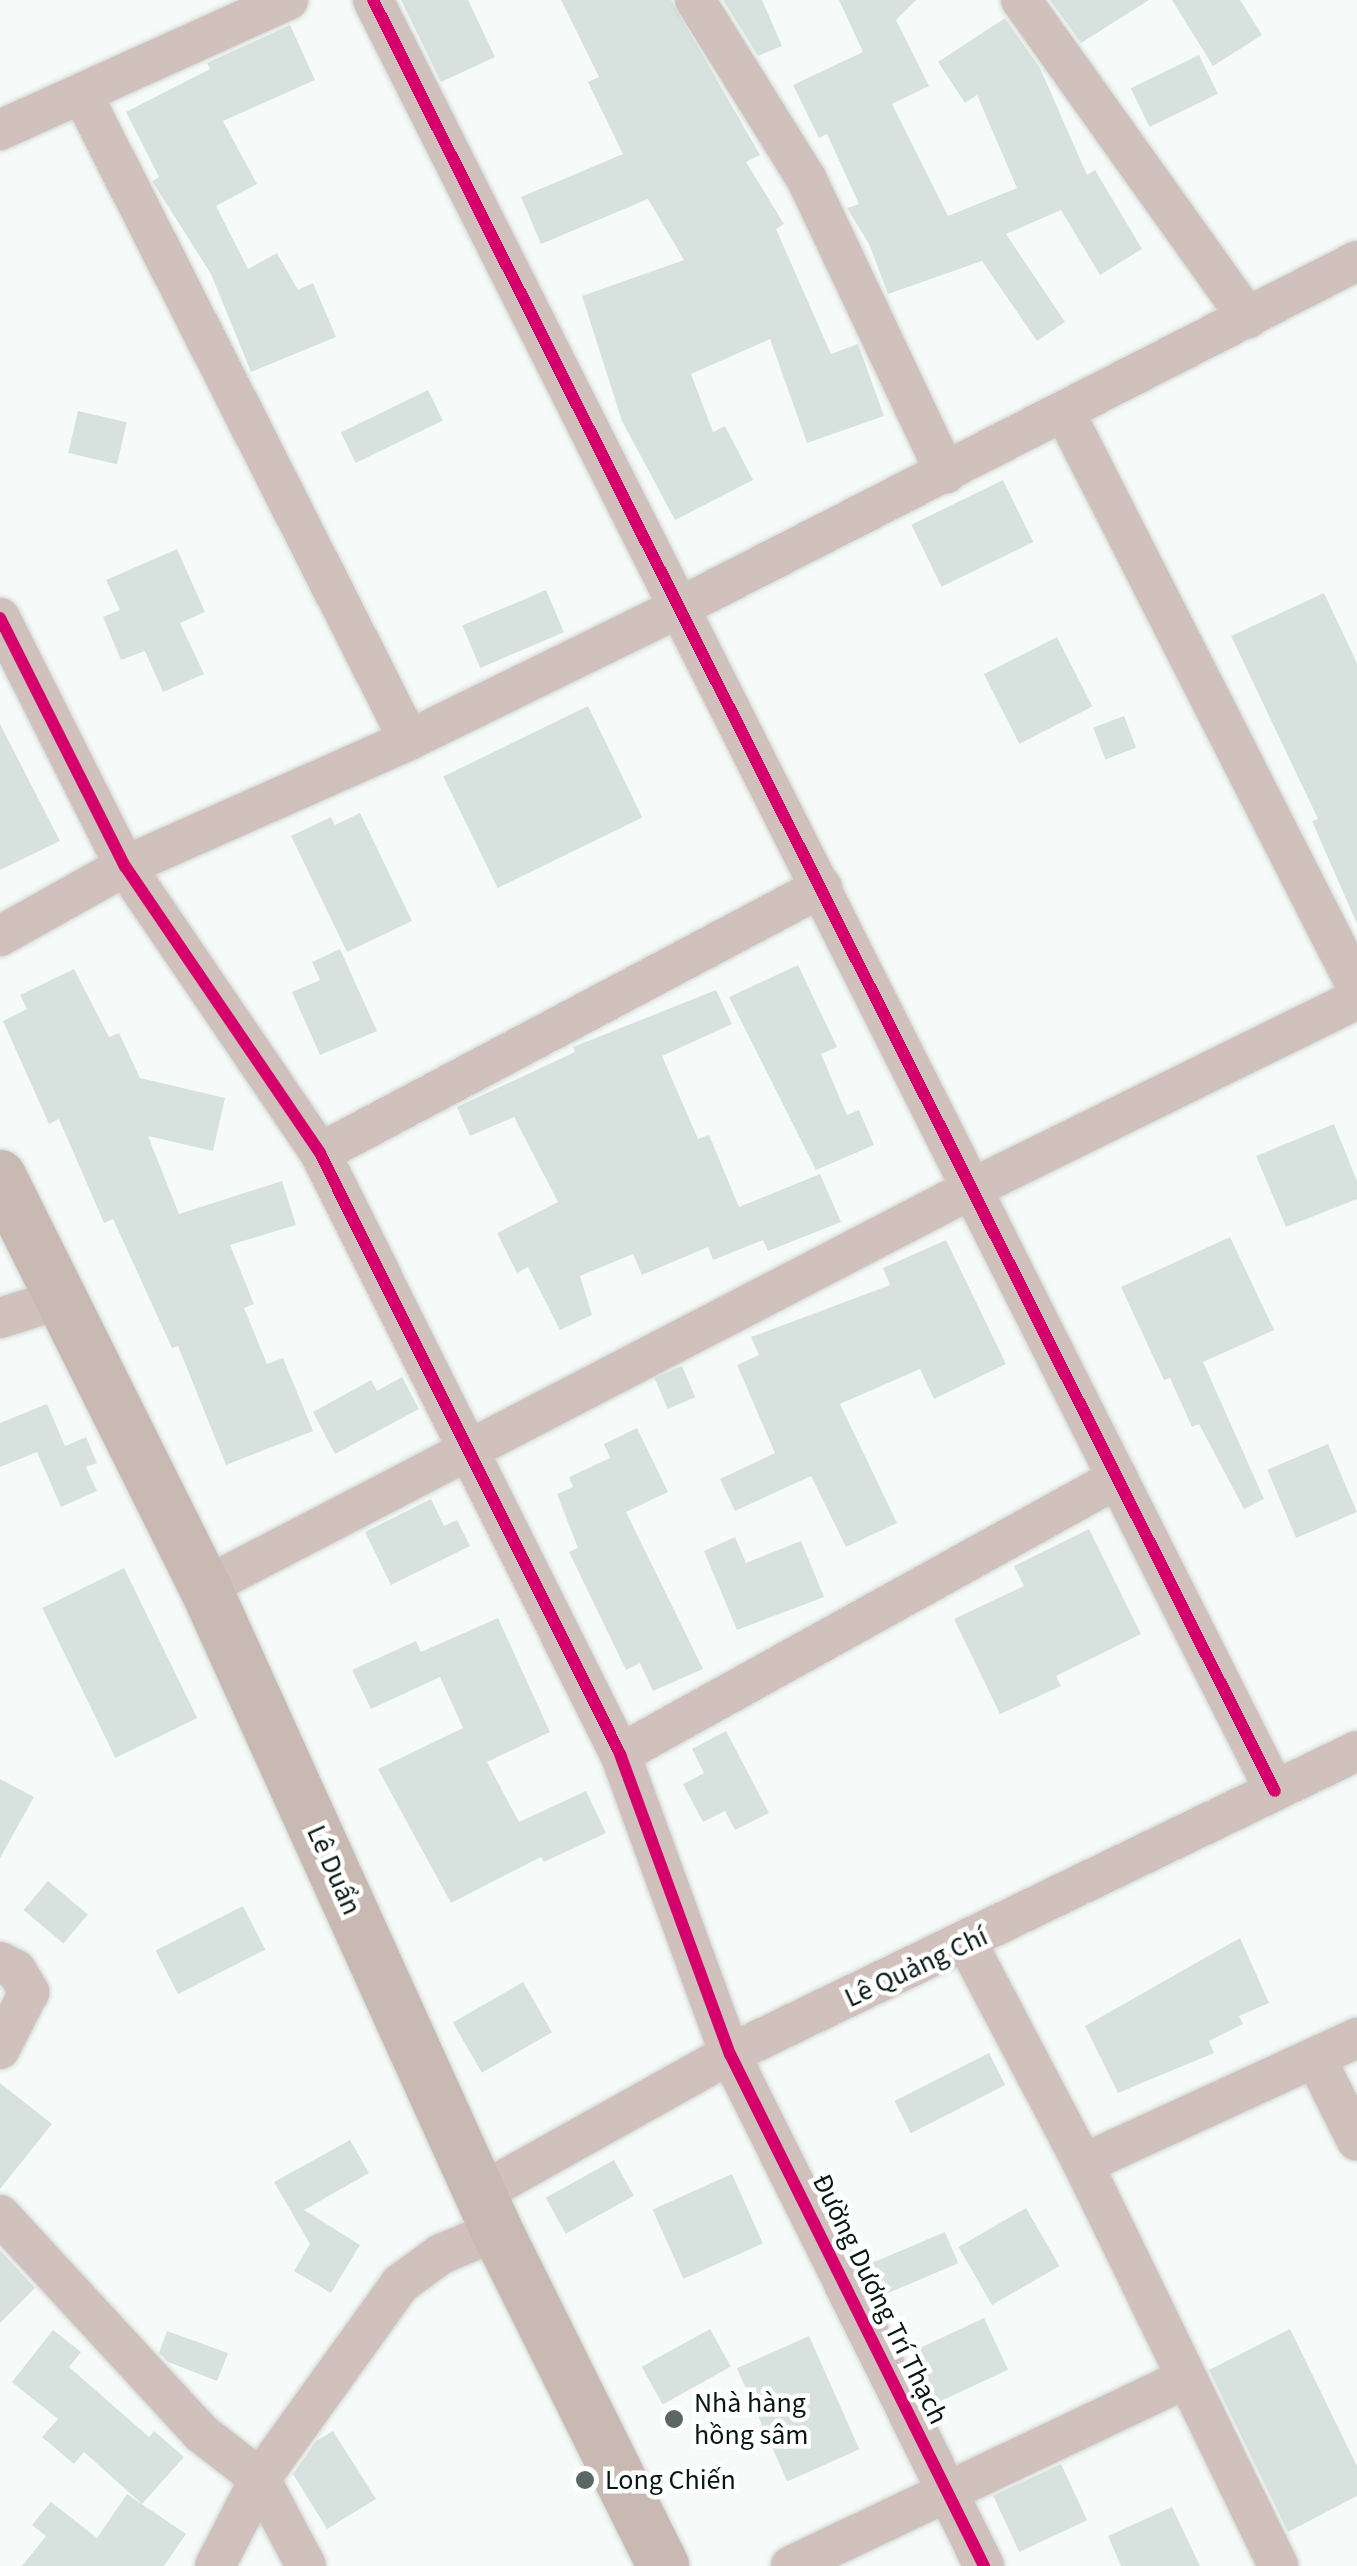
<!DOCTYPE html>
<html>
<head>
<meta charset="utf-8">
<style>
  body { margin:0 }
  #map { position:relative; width:1357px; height:2566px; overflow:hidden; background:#f6fbf9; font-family:"Source Sans 3",sans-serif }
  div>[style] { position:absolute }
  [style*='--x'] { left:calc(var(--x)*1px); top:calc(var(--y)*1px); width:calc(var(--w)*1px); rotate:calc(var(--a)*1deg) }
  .building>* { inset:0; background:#d7e2df; transform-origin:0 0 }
  .roads { filter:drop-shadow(0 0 2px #d1d6d4) drop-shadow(0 0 2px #d1d6d4) }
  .minor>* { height:40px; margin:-20px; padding:0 20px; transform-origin:20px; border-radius:20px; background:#d1c1bc }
  .major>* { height:52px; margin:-26px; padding:0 26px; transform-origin:26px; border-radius:26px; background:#c8b9b2 }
  .cycleway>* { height:12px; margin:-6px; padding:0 6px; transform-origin:6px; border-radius:6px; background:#d6006c }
  .dots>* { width:28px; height:28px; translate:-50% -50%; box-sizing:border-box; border:5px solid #fff; border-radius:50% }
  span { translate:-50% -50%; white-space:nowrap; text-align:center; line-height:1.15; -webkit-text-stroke:9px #fff; paint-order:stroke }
  .street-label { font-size:28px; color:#071814 }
  .poi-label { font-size:28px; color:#071814 }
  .left { translate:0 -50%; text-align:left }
</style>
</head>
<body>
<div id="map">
  <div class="building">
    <i style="clip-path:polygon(401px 0,468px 0,495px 57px,441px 82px)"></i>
    <i style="clip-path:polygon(561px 0,671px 0,760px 155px,746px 162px,784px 224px,776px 229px,831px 354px,858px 344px,884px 416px,807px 443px,770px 339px,691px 374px,713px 432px,725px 426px,753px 480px,675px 520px,622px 421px,582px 296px,684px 260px,648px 199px,541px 244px,521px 197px,623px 154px,588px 82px,599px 77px)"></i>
    <i style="clip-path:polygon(723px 0,762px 0,782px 46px,758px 56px)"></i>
    <i style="clip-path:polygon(839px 0,916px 0,896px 20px,929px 86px,892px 104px,948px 216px,1017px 188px,977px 95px,965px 103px,938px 62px,1005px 18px,1040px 68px,1087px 175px,1095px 170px,1142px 249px,1100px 275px,1061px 210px,1006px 234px,1065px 322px,1037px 341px,982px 261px,888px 294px,869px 244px,847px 208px,859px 204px,827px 134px,819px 138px,793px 85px,863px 52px)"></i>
    <i style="clip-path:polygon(1050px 0,1149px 0,1081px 43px)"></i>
    <i style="clip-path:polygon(1172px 0,1240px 0,1262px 35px,1213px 66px)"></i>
    <i style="clip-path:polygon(290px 25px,315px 80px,223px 121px,257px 184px,216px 206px,248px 269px,277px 253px,298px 290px,313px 283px,336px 337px,251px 372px,211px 274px,152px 181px,159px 177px,126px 112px,210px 69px,207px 63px)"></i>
    <i style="left:1199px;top:55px;width:43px;height:76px;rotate:64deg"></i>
    <i style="left:428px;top:390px;width:34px;height:97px;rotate:64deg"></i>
    <i style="left:78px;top:411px;width:50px;height:43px;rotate:13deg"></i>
    <i style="left:1003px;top:480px;width:69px;height:102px;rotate:64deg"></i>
    <i style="clip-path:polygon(177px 549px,205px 612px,180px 623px,204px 674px,163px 692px,145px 651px,121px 660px,103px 617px,120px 610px,106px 580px)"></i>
    <i style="left:546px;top:590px;width:46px;height:91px;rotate:67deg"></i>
    <i style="clip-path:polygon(1324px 593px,1357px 663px,1357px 924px,1312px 821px,1318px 819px,1231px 636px)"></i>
    <i style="left:1057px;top:637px;width:78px;height:82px;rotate:63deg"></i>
    <i style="left:588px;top:706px;width:124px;height:161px;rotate:64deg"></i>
    <i style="left:1124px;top:716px;width:34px;height:33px;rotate:69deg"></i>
    <i style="clip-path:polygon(0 724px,60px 841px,0 870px)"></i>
    <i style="clip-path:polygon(360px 813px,412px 921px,347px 952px,291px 836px,331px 817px,335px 825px)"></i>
    <i style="clip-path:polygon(340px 949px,377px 1031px,320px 1055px,292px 992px,320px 980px,312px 962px)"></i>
    <i style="clip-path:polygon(798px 965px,837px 1047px,821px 1054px,847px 1115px,859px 1110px,874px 1145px,816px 1170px,729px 997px)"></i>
    <i style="clip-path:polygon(74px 969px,109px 1037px,119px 1033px,140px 1078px,225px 1098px,213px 1151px,148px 1136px,179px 1214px,282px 1181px,296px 1225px,230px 1245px,254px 1304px,244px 1308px,267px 1364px,283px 1358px,313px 1431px,226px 1465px,178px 1346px,172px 1348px,113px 1219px,104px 1223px,59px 1119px,49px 1124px,3px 1021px,27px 1009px,20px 995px)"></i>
    <i style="clip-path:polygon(716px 990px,732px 1024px,662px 1056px,698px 1139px,709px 1135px,739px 1207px,820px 1174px,841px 1222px,768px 1251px,763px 1240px,713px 1260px,708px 1247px,642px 1275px,633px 1254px,580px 1276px,592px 1315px,560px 1330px,528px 1267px,517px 1273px,497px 1233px,558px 1202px,514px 1117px,470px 1136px,457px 1107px,575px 1052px,573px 1047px)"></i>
    <i style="clip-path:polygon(1334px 1124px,1357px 1181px,1357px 1199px,1286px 1227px,1256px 1156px)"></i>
    <i style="clip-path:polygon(1230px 1237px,1274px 1330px,1203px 1362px,1264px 1499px,1244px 1509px,1199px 1424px,1192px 1427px,1170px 1378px,1164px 1380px,1121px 1287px)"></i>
    <i style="clip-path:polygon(946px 1240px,1006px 1364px,934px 1399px,920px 1369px,840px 1404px,897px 1523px,846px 1547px,811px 1476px,735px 1511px,720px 1479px,775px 1453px,737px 1365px,759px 1355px,751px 1337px,890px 1285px,883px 1268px)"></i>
    <i style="left:682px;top:1366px;width:34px;height:30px;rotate:67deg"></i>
    <i style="clip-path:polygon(402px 1377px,419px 1409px,335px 1454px,313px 1412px,371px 1380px,377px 1391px)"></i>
    <i style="clip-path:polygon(47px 1404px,65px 1446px,86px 1437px,97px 1463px,86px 1467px,97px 1491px,61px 1507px,37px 1452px,0 1467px,0 1423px)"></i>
    <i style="clip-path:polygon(637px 1428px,668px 1492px,626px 1512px,703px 1669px,653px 1691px,640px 1663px,626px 1670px,569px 1552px,578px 1548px,557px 1494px,573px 1487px,569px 1477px,610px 1458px,604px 1444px)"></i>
    <i style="left:1328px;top:1444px;width:74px;height:66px;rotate:67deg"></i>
    <i style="clip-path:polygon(431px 1499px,444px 1526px,457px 1520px,470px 1546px,391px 1585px,365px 1532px)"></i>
    <i style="clip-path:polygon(1089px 1529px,1141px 1634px,1056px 1676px,1061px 1686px,1000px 1714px,954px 1619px,1024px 1586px,1014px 1566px)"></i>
    <i style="clip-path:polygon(735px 1537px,746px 1563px,801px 1541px,824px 1597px,737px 1630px,704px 1551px)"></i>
    <i style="left:124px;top:1568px;width:167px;height:91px;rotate:64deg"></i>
    <i style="clip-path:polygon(498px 1618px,550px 1732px,487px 1762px,519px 1822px,586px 1791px,606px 1833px,544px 1862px,541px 1857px,451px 1903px,378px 1769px,463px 1728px,440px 1677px,371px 1709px,352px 1670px,416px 1641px,421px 1652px)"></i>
    <i style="clip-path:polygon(726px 1731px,769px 1813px,735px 1830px,725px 1811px,703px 1822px,683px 1784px,704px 1773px,692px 1749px)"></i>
    <i style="clip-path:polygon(0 1779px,34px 1797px,0 1858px)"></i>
    <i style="left:48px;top:1881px;width:52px;height:38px;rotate:40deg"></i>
    <i style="left:243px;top:1906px;width:49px;height:98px;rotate:63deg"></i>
    <i style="clip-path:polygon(1240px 1938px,1269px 2003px,1239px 2016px,1243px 2024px,1209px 2041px,1214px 2053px,1118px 2093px,1085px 2026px)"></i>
    <i style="left:523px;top:1982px;width:58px;height:81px;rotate:60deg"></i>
    <i style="left:989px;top:2053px;width:36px;height:106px;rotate:63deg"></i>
    <i style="clip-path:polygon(0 2083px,52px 2124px,0 2189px)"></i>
    <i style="clip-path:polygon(350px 2140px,369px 2173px,304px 2210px,360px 2245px,331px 2293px,294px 2271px,310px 2244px,274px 2182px)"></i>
    <i style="left:614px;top:2160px;width:41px;height:78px;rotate:61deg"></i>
    <i style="left:732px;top:2174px;width:76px;height:87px;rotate:66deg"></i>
    <i style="left:1026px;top:2208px;width:67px;height:78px;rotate:60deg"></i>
    <i style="left:945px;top:2232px;width:34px;height:82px;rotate:67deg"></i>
    <i style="clip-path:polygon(0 2250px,35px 2288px,0 2323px)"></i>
    <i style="left:984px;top:2318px;width:57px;height:82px;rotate:65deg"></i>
    <i style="left:710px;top:2329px;width:43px;height:78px;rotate:61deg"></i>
    <i style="clip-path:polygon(1290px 2329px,1357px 2466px,1357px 2496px,1288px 2532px,1209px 2370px)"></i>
    <i style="clip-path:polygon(53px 2330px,81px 2352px,69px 2367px,149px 2437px,154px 2431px,184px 2457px,142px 2504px,84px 2452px,74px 2464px,42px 2437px,58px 2419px,12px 2382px)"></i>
    <i style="clip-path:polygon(167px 2331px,228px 2353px,217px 2381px,168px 2362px,159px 2353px)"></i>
    <i style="left:809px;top:2336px;width:124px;height:79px;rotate:66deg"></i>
    <i style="clip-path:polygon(333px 2431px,376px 2499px,327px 2529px,293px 2474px,316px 2441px)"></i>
    <i style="left:1061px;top:2464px;width:62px;height:75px;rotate:65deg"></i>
    <i style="clip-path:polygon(127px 2494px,186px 2534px,164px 2566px,22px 2566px,46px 2536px,32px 2525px,51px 2502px,97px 2538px)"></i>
    <i style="clip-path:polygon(1172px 2507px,1200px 2566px,1121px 2566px,1108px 2536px)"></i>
  </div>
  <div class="roads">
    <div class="minor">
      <i style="--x:373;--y:0;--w:2005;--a:63.27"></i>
      <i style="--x:695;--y:0;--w:210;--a:58.1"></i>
      <i style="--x:806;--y:178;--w:327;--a:64.7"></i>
      <i style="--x:1021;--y:0;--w:391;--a:54.5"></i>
      <i style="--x:82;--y:94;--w:724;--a:63.15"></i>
      <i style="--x:0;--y:130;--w:316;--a:-24.3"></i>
      <i style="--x:1065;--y:413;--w:644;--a:63.04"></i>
      <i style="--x:0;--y:618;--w:278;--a:63.3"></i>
      <i style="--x:125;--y:866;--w:347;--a:55.8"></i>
      <i style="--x:320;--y:1153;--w:672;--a:63.47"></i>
      <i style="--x:620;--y:1754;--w:320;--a:69.9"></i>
      <i style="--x:730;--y:2054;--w:572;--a:63.61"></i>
      <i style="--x:0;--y:936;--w:143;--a:-29.2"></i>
      <i style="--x:125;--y:866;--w:311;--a:-23.9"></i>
      <i style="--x:409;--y:740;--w:304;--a:-26.1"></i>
      <i style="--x:682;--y:606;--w:758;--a:-27.07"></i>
      <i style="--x:320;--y:1153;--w:568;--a:-27.92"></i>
      <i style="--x:0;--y:1318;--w:64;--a:-17.3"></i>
      <i style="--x:205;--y:1587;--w:865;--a:-27.45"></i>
      <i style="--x:973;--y:1188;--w:428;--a:-26.2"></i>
      <i style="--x:620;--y:1754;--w:569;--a:-29"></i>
      <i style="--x:967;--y:1943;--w:250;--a:62.3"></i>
      <i style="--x:1083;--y:2164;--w:447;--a:64.1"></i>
      <i style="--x:0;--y:1962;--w:18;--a:27"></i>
      <i style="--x:16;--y:1970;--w:26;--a:59"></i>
      <i style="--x:29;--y:1992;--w:64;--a:117"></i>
      <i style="--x:1317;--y:2061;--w:89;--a:63.4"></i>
      <i style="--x:1083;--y:2164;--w:302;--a:-24.7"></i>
      <i style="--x:481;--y:2193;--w:285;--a:-29.2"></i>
      <i style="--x:730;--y:2054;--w:696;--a:-25.79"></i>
      <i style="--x:0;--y:2215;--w:297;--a:47.3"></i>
      <i style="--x:201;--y:2433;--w:75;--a:37.9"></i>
      <i style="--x:260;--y:2479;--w:98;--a:62.1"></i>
      <i style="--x:215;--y:2566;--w:98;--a:-62.7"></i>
      <i style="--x:260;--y:2479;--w:240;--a:-54.3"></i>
      <i style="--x:400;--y:2284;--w:51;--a:-36.2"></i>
      <i style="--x:441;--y:2254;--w:61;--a:-22.3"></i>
      <i style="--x:791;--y:2566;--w:435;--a:-25.4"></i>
    </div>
    <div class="major">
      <i style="--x:0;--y:1176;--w:459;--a:63.5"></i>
      <i style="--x:205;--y:1587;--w:707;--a:65.61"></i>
      <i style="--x:497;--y:2231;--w:374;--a:63.6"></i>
    </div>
  </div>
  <div class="cycleway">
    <i style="--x:373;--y:0;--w:2005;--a:63.27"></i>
    <i style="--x:0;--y:618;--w:278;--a:63.3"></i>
    <i style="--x:125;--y:866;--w:347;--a:55.8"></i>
    <i style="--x:320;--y:1153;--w:672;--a:63.47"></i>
    <i style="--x:620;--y:1754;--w:320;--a:69.9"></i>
    <i style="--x:730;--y:2054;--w:572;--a:63.61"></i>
  </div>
  <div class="dots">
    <i style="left:674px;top:2419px;background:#5b6764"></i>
    <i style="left:585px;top:2480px;background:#5b6764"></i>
  </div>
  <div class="street-label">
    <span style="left:334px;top:1870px;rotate:66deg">Lê Duẩn</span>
    <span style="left:916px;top:1967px;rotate:-25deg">Lê Quảng Chí</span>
    <span style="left:880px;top:2299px;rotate:64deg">Đường Dương Trí Thạch</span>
  </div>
  <div class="poi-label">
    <span class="left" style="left:694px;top:2419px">Nhà hàng<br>hồng sâm</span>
    <span class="left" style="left:605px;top:2480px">Long Chiến</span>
  </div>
</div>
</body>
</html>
